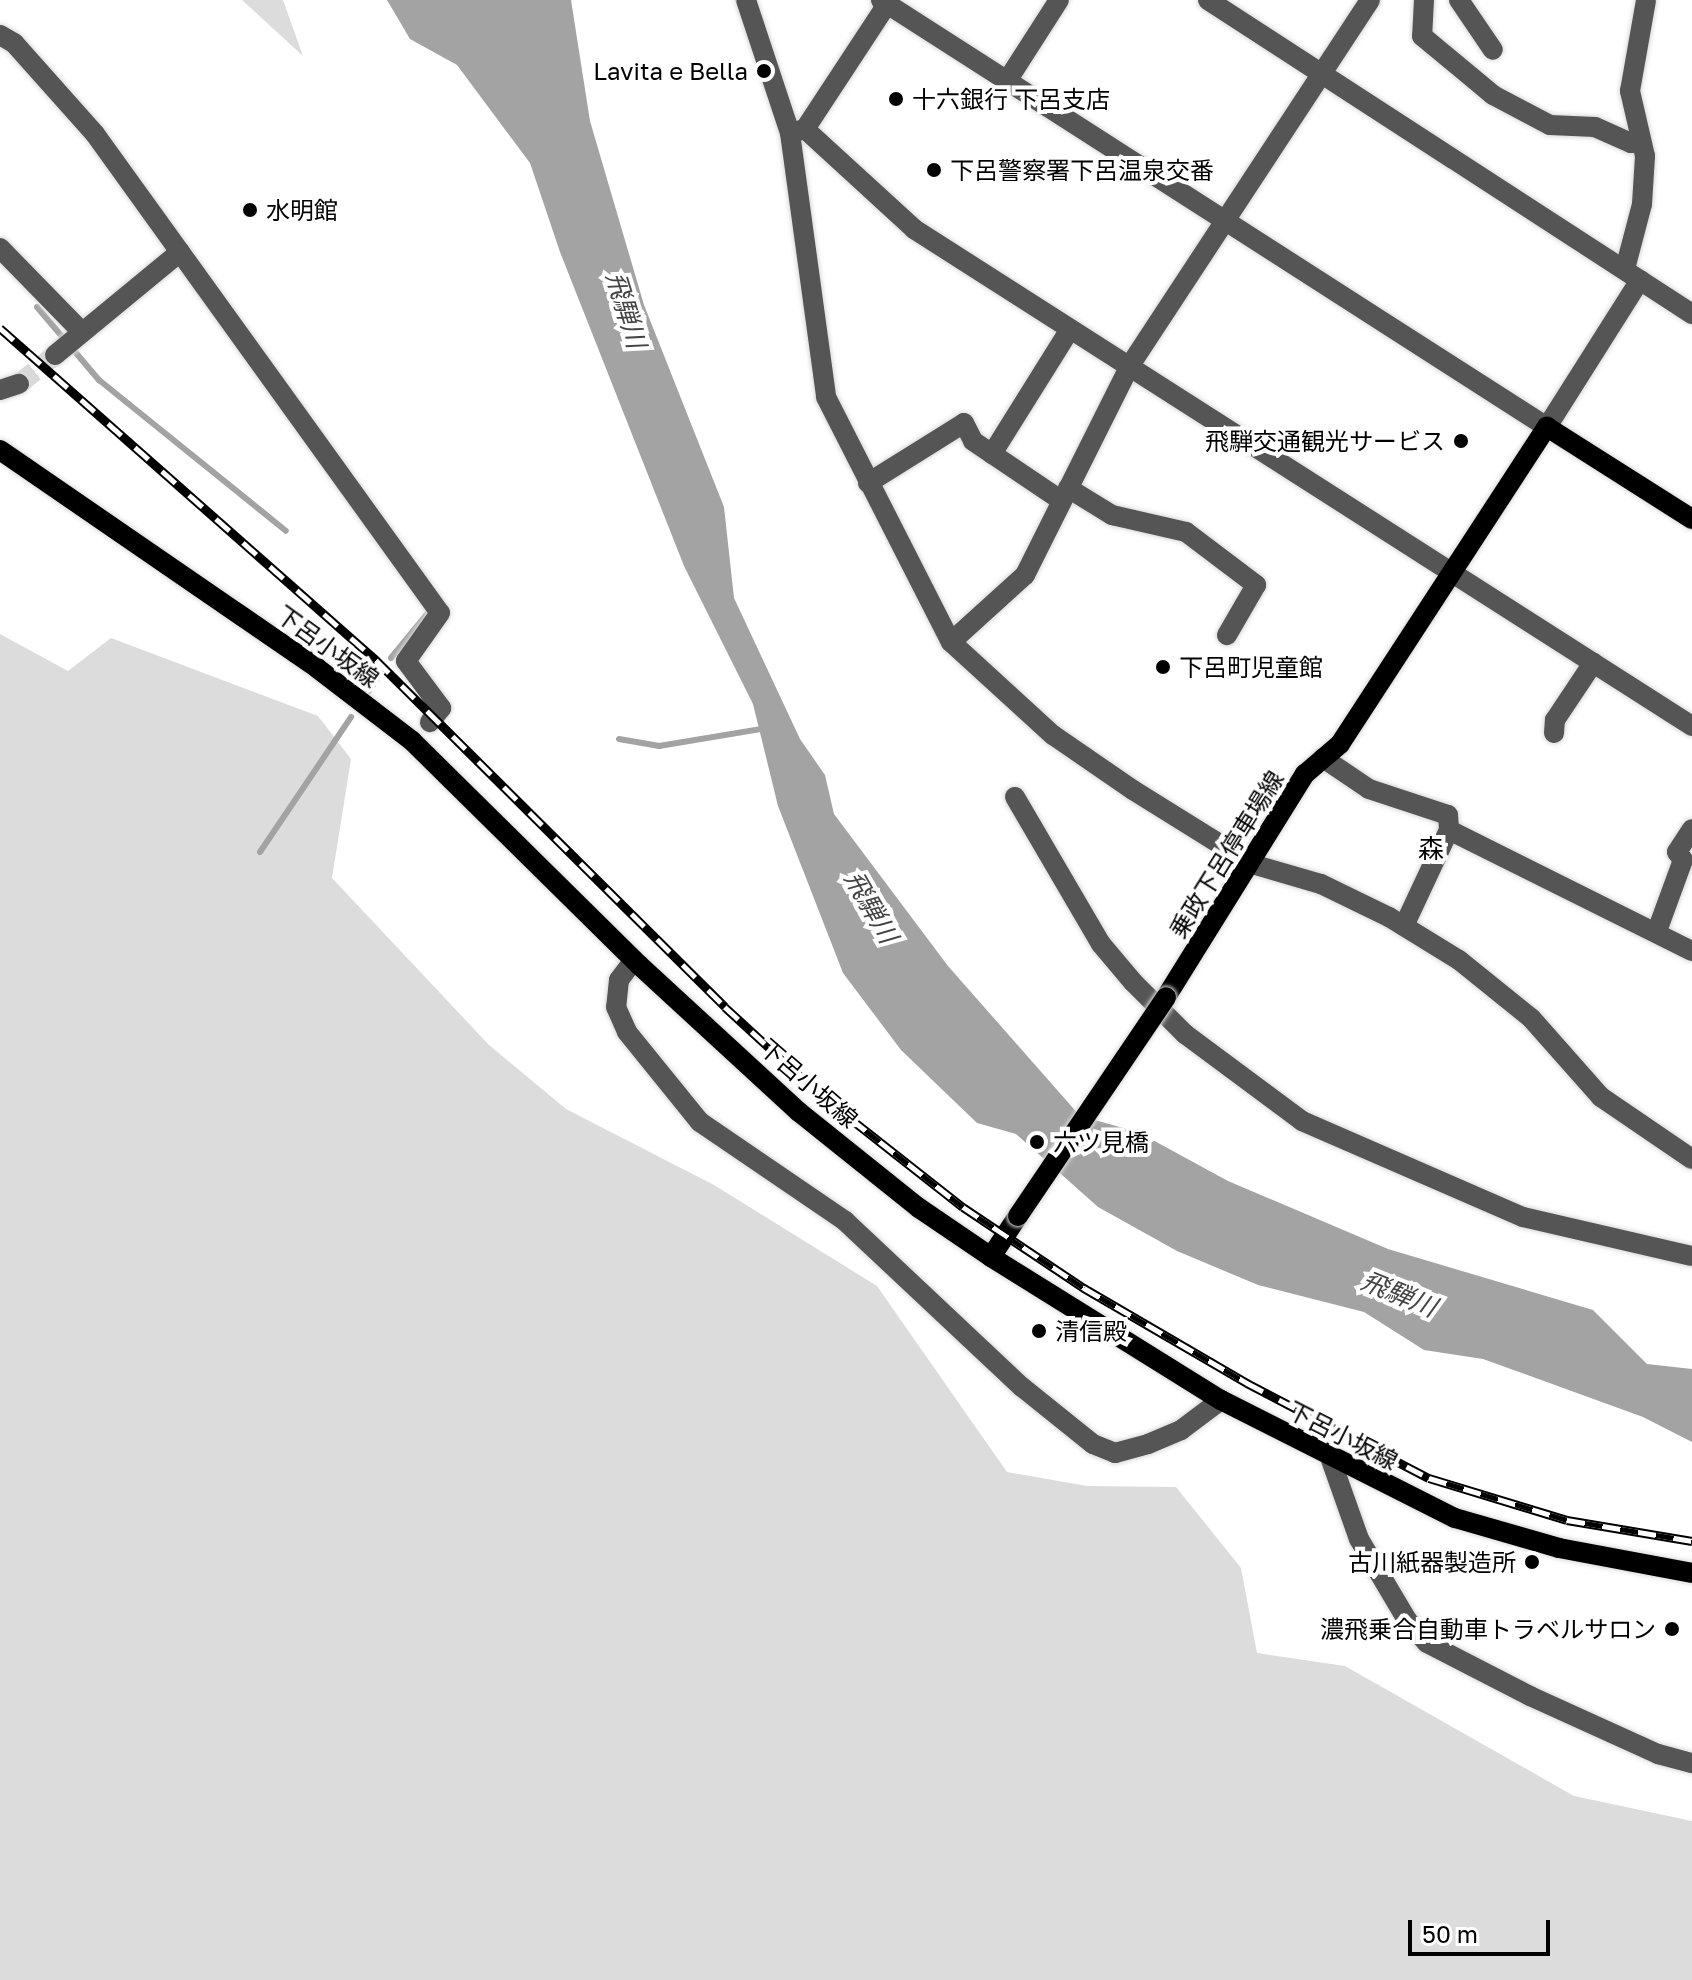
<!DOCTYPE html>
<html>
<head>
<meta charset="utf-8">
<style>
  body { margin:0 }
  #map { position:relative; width:1692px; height:1980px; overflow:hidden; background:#fff; font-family:"Golos Text","Noto Sans JP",sans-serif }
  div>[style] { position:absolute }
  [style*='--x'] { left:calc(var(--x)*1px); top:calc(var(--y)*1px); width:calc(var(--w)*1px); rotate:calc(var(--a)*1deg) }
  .green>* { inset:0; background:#dcdcdc }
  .water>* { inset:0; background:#a3a3a3 }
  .stream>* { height:6px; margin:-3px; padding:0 3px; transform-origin:3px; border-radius:3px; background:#a3a3a3 }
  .minor-tunnel>* { height:20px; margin-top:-10px; transform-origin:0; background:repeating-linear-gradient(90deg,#d9d9d9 0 20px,transparent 0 30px) }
  .roads { filter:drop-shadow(0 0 2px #dbdbdb) drop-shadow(0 0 2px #dbdbdb) }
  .minor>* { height:20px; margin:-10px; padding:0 10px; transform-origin:10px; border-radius:10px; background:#555 }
  .major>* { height:20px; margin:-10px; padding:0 10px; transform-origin:10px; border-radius:10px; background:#000 }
  .rail>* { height:9px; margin-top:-4.5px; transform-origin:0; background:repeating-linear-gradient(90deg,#fff 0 18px,#000 0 36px); box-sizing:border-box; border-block:2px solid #000 }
  .bridges { filter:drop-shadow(0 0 2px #dbdbdb) drop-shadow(0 0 2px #dbdbdb) }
  .major-bridge>* { height:20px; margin:-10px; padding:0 10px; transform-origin:10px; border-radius:10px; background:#000 }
  .dots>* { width:22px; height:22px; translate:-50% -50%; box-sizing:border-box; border:4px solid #fff; border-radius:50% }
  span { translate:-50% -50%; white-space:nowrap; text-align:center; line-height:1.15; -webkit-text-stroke:8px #fff; paint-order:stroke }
  .poi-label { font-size:24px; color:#000 }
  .right { translate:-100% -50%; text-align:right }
  .left { translate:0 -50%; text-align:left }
  .street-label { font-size:24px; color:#000 }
  .water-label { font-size:26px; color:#444; font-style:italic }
  .neighbourhood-label { font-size:26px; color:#000 }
  .scale { position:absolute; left:1408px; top:1920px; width:142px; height:36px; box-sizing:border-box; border:4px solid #000; border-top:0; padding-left:10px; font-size:24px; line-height:28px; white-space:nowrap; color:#000; -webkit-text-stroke:6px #fff; paint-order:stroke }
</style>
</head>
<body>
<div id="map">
  <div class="green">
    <i style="clip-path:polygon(242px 0,283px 0,303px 56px)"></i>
    <i style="clip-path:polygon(0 634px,68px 671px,111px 638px,318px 716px,351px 759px,332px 878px,489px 1045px,566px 1109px,714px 1185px,877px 1286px,1007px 1472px,1087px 1486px,1176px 1487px,1241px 1568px,1257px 1653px,1345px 1666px,1574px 1796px,1692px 1821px,1692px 1980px,0 1980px)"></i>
  </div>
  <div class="water">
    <i style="clip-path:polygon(387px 0,571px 0,590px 121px,644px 305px,724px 507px,734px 598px,800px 739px,825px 775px,834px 814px,948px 966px,1080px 1116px,1138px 1132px,1228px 1181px,1388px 1249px,1593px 1310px,1647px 1364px,1692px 1369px,1692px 1442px,1643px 1417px,1483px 1359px,1424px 1350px,1364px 1312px,1258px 1285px,1177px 1251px,1098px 1207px,1016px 1134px,977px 1123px,901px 1050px,843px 973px,778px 806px,753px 704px,684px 566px,560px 252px,530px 163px,457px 65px,410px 39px)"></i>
  </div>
  <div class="stream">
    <i style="--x:37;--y:307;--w:96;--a:49.7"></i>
    <i style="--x:99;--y:380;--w:240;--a:38.9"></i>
    <i style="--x:391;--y:658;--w:57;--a:-50.7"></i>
    <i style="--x:369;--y:691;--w:14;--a:-56"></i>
    <i style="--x:619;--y:739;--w:41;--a:9.9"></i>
    <i style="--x:659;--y:746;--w:109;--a:-9.5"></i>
    <i style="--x:260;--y:852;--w:163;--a:-56"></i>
  </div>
  <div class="minor-tunnel">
    <i style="--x:19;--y:384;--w:46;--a:-38.9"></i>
  </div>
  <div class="roads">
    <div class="minor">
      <i style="--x:746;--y:0;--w:140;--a:71.7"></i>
      <i style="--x:790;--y:133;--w:266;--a:82.2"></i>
      <i style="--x:826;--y:397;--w:275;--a:63"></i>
      <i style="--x:951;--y:642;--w:138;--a:42.4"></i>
      <i style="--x:1053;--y:735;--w:97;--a:34.5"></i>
      <i style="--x:1133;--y:790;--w:140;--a:31.9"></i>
      <i style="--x:1252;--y:864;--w:72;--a:16.2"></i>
      <i style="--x:1321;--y:884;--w:76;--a:25.9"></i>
      <i style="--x:1389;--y:917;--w:82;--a:31.6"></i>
      <i style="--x:1459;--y:960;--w:92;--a:38.9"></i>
      <i style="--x:1531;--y:1018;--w:106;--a:48.5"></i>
      <i style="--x:1601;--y:1097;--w:110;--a:34.3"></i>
      <i style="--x:881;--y:0;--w:791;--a:32.67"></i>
      <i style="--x:1547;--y:427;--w:174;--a:-57.7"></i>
      <i style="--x:1208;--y:0;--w:577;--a:32.97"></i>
      <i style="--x:1424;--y:0;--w:36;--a:93"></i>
      <i style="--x:1422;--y:36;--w:92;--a:39.7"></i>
      <i style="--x:1493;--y:95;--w:64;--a:27.8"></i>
      <i style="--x:1550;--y:125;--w:45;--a:2.5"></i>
      <i style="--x:1595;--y:127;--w:39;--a:24"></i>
      <i style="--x:1631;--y:143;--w:10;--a:-6"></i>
      <i style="--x:1459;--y:0;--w:60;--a:55.8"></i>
      <i style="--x:0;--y:35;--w:16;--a:30"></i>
      <i style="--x:14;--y:43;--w:122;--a:48.3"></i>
      <i style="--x:95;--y:134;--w:590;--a:54.24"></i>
      <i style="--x:440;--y:613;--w:59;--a:125.3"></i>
      <i style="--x:406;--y:661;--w:59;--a:53.3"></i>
      <i style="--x:441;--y:708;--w:18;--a:128"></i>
      <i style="--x:1007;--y:81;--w:96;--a:-57.3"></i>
      <i style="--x:805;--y:129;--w:149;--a:-56.7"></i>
      <i style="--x:790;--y:133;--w:16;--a:-15"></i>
      <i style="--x:805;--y:129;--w:148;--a:42.5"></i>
      <i style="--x:914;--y:229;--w:923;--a:32.57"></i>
      <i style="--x:0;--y:248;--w:117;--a:45.7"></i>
      <i style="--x:1625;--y:269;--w:67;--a:-75.3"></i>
      <i style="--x:1642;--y:204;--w:48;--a:-86.4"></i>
      <i style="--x:1645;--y:156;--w:67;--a:-103"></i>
      <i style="--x:1630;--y:91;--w:92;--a:-80"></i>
      <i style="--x:55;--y:355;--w:162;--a:-39.5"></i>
      <i style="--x:0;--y:390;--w:20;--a:-18"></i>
      <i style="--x:992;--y:454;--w:147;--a:-58"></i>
      <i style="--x:868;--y:483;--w:113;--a:-32"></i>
      <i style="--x:964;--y:423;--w:20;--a:63"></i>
      <i style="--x:973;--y:441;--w:107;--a:34"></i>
      <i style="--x:1068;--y:488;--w:52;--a:31.5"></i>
      <i style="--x:1112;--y:515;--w:76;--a:12.9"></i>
      <i style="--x:1186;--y:532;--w:88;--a:37.1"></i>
      <i style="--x:1256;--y:585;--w:58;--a:120.1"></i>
      <i style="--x:951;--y:642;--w:100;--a:-42.2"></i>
      <i style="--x:1025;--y:575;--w:233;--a:-63.4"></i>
      <i style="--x:1129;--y:367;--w:439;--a:-56.7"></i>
      <i style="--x:1554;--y:733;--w:13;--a:-86"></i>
      <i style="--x:1555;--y:720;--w:69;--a:-56.3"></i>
      <i style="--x:1323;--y:758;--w:55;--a:34"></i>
      <i style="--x:1369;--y:789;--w:83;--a:18.2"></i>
      <i style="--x:1448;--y:815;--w:15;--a:86"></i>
      <i style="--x:1015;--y:797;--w:170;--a:59.7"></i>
      <i style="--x:1101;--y:944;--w:50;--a:49.9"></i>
      <i style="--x:1133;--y:982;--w:74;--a:45"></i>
      <i style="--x:1185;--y:1034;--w:146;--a:36.6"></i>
      <i style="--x:1302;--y:1121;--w:241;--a:23.5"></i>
      <i style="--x:1523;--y:1217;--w:173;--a:13"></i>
      <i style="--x:1404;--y:926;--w:106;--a:-64.9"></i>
      <i style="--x:1449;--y:830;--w:271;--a:26.5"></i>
      <i style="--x:1657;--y:931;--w:76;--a:-69.9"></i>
      <i style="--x:1683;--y:860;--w:10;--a:-127"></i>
      <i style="--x:1677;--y:852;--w:27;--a:-57"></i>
      <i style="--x:634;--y:960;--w:25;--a:127"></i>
      <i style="--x:619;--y:980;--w:27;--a:96"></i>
      <i style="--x:616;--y:1007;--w:27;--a:66"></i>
      <i style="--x:627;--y:1032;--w:116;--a:51"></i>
      <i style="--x:700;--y:1122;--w:176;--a:34.3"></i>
      <i style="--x:845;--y:1221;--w:243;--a:43.2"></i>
      <i style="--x:1022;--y:1387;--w:91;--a:38.8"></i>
      <i style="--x:1093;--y:1444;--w:24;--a:22"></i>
      <i style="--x:1115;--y:1453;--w:34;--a:-15"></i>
      <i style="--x:1148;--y:1444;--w:36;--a:-23"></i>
      <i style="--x:1181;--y:1430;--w:50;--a:-36.9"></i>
      <i style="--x:1331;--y:1460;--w:84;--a:70.5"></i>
      <i style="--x:1359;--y:1539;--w:94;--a:59.3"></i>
      <i style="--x:1407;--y:1620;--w:30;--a:49"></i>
      <i style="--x:1427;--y:1643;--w:116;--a:27.2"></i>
      <i style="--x:1530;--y:1696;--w:141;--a:24.4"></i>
      <i style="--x:1658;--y:1754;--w:35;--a:15"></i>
    </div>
    <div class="major">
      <i style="--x:0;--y:450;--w:385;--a:34.5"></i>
      <i style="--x:317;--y:668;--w:120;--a:37.5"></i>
      <i style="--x:412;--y:741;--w:319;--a:44.6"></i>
      <i style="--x:639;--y:965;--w:217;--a:42.6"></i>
      <i style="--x:799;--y:1112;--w:154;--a:38.7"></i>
      <i style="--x:919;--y:1208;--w:87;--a:34.2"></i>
      <i style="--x:991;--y:1257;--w:271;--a:31.9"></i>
      <i style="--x:1221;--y:1400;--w:262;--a:26.8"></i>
      <i style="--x:1455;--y:1518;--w:108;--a:16.1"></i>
      <i style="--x:1559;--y:1548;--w:135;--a:10.6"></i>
      <i style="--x:1166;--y:997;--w:263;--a:-58.1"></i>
      <i style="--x:1305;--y:774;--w:46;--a:-40.6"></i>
      <i style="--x:1340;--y:744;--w:379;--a:-56.9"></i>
      <i style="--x:1547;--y:427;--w:172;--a:32.4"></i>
      <i style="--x:991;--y:1257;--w:49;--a:-56.6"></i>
    </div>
  </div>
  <div class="rail">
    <i style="--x:0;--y:328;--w:502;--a:41.44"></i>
    <i style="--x:376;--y:660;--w:492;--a:44.8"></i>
    <i style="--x:725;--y:1007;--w:133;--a:42.6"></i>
    <i style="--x:823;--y:1097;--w:178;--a:38.2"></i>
    <i style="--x:963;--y:1207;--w:146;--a:33.8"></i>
    <i style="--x:1084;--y:1288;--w:189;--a:30.2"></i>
    <i style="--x:1247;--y:1383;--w:205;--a:27.6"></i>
    <i style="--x:1429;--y:1478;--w:144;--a:16.9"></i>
    <i style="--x:1567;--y:1520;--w:127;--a:9.5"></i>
  </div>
  <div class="bridges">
    <div class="major-bridge">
      <i style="--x:1018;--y:1216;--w:264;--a:-55.9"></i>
    </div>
  </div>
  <div class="dots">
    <i style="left:764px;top:71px;background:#000"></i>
    <i style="left:896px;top:99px;background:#000"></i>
    <i style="left:934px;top:170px;background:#000"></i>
    <i style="left:250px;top:210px;background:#000"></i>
    <i style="left:1461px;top:441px;background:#000"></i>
    <i style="left:1163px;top:667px;background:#000"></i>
    <i style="left:1037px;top:1142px;background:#000"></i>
    <i style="left:1039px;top:1331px;background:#000"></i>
    <i style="left:1532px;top:1562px;background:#000"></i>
    <i style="left:1672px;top:1629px;background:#000"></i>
  </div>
  <div class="poi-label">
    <span class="right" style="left:748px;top:71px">Lavita e Bella</span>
    <span class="left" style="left:912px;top:99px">十六銀行 下呂支店</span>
    <span class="left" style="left:950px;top:170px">下呂警察署下呂温泉交番</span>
    <span class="left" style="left:266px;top:210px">水明館</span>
    <span class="right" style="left:1445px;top:441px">飛騨交通観光サービス</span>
    <span class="left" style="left:1179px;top:667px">下呂町児童館</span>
    <span class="left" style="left:1053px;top:1142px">六ツ見橋</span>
    <span class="left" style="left:1055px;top:1331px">清信殿</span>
    <span class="right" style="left:1516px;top:1562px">古川紙器製造所</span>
    <span class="right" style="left:1656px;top:1629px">濃飛乗合自動車トラベルサロン</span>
  </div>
  <div class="street-label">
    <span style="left:328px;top:646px;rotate:36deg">下呂小坂線</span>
    <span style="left:1226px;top:854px;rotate:-58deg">乗政下呂停車場線</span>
    <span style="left:809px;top:1083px;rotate:41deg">下呂小坂線</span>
    <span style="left:1343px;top:1435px;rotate:27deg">下呂小坂線</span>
  </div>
  <div class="water-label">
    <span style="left:626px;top:310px;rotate:73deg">飛騨川</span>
    <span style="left:871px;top:907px;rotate:60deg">飛騨川</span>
    <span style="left:1399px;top:1294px;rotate:22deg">飛騨川</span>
  </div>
  <div class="neighbourhood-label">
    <span style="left:1431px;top:849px">森</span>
  </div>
  <div class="scale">50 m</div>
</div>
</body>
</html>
